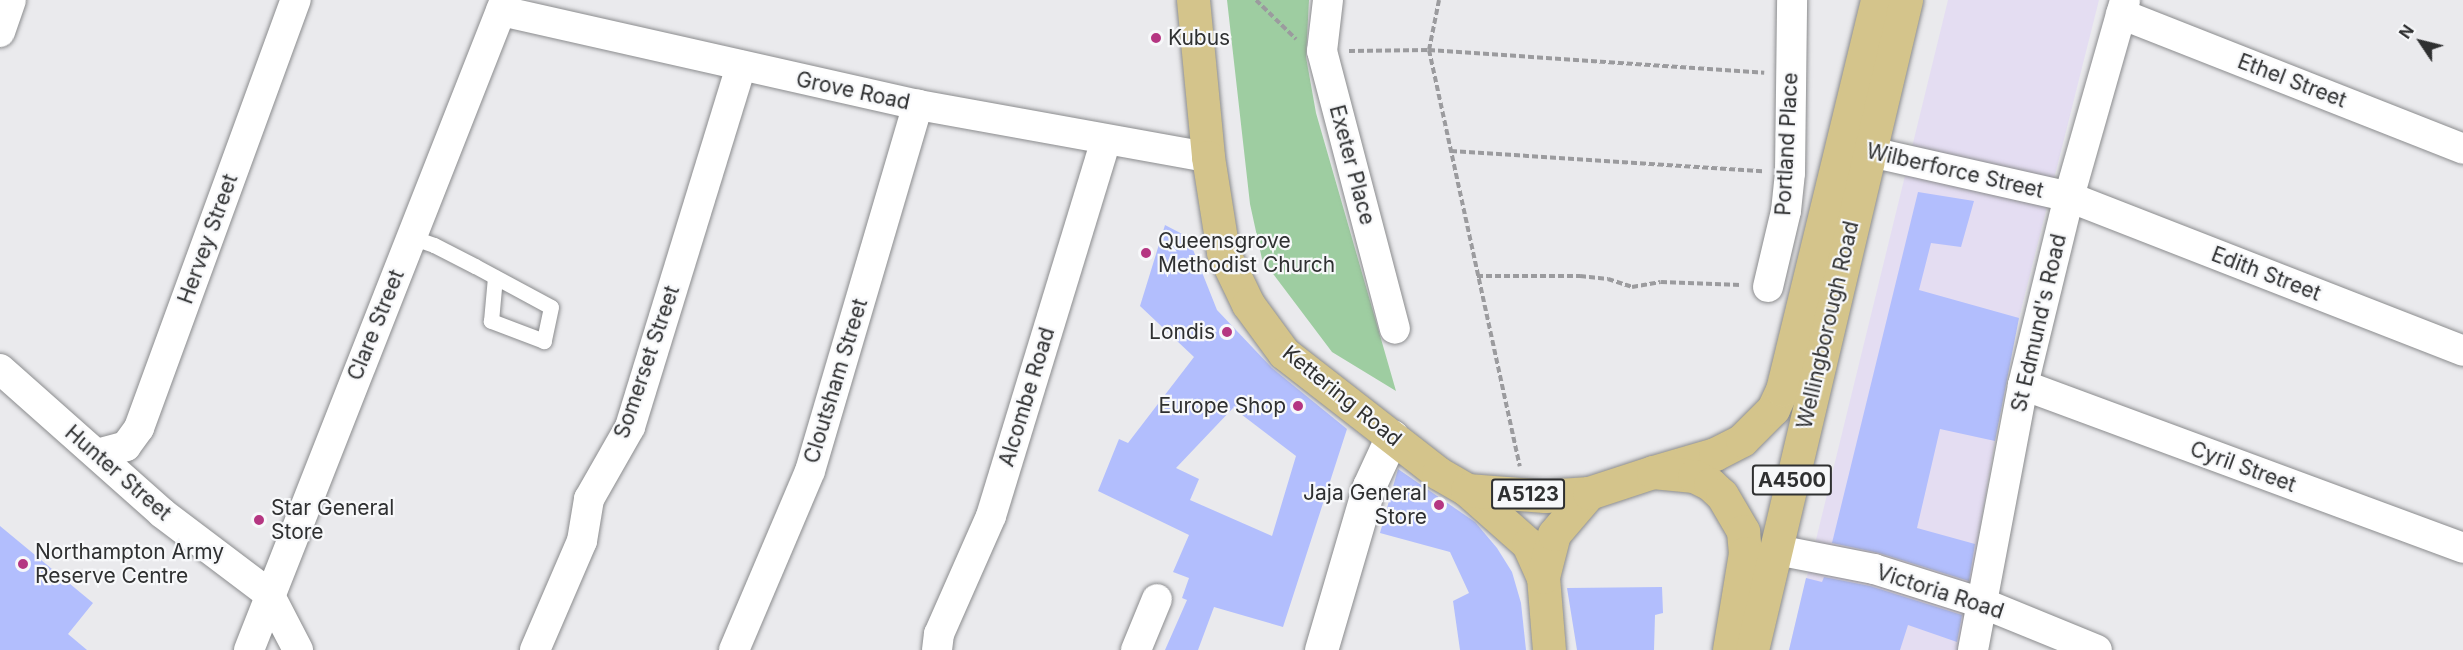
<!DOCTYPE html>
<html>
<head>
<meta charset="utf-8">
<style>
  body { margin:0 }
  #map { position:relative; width:2463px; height:650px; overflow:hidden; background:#eaeaed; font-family:Inter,sans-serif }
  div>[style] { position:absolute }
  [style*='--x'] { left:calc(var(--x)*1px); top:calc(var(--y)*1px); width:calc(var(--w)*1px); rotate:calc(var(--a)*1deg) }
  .commercial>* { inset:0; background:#e4ddf2 }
  .green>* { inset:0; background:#9ecda1 }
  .building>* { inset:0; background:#b2befd }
  .path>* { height:4px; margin-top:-2px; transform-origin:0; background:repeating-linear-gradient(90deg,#9b9b9e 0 6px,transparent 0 9px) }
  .roads { filter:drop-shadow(0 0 2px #8b8c8e) drop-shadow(0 0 2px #8b8c8e) }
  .service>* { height:15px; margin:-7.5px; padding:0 7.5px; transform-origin:7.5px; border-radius:7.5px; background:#fff }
  .minor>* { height:30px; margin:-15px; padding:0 15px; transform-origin:15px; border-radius:15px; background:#fff }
  .tertiary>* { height:33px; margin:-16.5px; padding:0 16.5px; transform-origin:16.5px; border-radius:16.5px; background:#fff }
  .primary>* { height:33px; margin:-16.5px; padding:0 16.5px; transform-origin:16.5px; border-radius:16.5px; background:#d4c48b }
  .dots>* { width:16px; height:16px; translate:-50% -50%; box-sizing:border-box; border:3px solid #f7f8fa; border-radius:50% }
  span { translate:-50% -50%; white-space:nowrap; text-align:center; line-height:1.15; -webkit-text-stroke:4.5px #f7f8fa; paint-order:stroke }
  .shield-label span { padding:2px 4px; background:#f7f8fa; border:2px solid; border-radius:4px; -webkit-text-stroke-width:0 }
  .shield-label { font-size:20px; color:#2f3031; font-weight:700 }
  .poi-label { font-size:21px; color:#2f3031 }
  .left { translate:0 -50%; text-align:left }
  .right { translate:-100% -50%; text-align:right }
  .street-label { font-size:21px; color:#2f3031 }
  .north { position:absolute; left:2391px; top:12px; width:60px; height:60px; -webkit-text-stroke:4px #f7f8fa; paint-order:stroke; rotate:305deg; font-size:16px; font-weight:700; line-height:24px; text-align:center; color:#2f3031 }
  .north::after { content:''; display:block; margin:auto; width:21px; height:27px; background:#2f3031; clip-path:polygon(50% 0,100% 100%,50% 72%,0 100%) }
</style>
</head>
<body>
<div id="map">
  <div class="commercial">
    <i style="clip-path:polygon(1948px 0,2099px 0,2010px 354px,1959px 650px,1789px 650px)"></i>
  </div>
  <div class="green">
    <i style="clip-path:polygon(1227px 0,1309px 0,1306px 57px,1316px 113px,1396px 391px,1332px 352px,1262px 259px,1250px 204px)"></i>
  </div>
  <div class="building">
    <i style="clip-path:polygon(1918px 192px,1974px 201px,1961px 247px,1931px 243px,1919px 290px,2019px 318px,1995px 441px,1940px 429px,1917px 528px,1975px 544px,1969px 581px,1879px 553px,1832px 543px)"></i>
    <i style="clip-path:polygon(evenodd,1165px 225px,1188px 237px,1217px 310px,1272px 368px,1347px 429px,1283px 627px,1214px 607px,1198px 650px,1165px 650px,1187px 600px,1182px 598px,1189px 578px,1173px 572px,1189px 535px,1098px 491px,1119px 439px,1128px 443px,1194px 357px,1140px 306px,1165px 225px,1233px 408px,1296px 456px,1272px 536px,1190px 500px,1199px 479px,1176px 468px,1233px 408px)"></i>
    <i style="clip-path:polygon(1398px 469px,1475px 522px,1497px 548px,1512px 572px,1521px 603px,1526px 650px,1460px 650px,1453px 601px,1469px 593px,1450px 552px,1380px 533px)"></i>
    <i style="clip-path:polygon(0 526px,93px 603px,68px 634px,87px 650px,0 650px)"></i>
    <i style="clip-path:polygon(1824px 577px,1870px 586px,1962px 615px,1957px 642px,1908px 625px,1900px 650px,1789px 650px,1806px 578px,1822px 582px)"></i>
    <i style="clip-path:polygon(1662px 587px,1663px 613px,1655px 615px,1654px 650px,1577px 650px,1567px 588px)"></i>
  </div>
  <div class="path">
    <i style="--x:1256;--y:0;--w:56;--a:44.3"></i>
    <i style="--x:1439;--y:0;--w:51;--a:101.3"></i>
    <i style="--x:1429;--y:50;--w:426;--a:77.7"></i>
    <i style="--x:1349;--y:51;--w:80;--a:-0.7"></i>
    <i style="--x:1429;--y:50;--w:336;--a:3.9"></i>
    <i style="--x:1451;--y:151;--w:312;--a:3.7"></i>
    <i style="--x:1477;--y:276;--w:103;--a:0"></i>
    <i style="--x:1580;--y:276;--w:28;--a:6"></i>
    <i style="--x:1608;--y:279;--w:25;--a:18"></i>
    <i style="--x:1632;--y:287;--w:29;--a:-10"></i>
    <i style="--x:1661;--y:282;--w:80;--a:2.1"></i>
  </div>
  <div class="roads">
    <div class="service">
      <i style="--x:411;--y:237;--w:24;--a:19"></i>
      <i style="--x:434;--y:245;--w:46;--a:27.1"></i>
      <i style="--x:475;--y:266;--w:86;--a:28.3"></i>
      <i style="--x:551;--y:307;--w:35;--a:102"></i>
      <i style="--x:544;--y:341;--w:57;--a:-159.3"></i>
      <i style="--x:491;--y:321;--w:44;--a:-84.8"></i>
    </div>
    <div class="minor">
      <i style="--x:1328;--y:0;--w:51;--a:96.7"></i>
      <i style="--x:1322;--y:51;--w:287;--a:75.3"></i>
      <i style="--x:501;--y:11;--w:427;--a:12.7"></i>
      <i style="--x:918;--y:105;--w:295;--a:10.2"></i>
      <i style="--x:2121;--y:14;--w:368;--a:21.5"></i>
      <i style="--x:0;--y:32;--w:34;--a:-71"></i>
      <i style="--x:1848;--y:147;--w:227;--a:12.7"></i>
      <i style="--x:2069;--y:197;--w:423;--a:21.3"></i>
      <i style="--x:1768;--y:287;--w:78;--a:-76.7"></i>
      <i style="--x:1786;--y:211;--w:38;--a:-84"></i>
      <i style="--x:1790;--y:173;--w:173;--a:-89.3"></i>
      <i style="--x:0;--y:369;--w:217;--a:41.6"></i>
      <i style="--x:162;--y:513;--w:134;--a:37.1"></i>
      <i style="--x:269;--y:594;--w:63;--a:62.6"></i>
      <i style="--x:2023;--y:385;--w:469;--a:20.3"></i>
      <i style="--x:97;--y:454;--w:30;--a:-15"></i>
      <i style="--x:126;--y:446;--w:22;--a:-54"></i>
      <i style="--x:139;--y:428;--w:456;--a:-69.9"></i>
      <i style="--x:1777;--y:550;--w:99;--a:11.1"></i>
      <i style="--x:1874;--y:569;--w:113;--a:17.5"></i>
      <i style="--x:1982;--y:603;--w:124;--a:22.2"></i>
      <i style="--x:249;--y:650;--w:699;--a:-68.5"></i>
      <i style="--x:535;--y:650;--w:119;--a:-66.7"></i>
      <i style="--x:582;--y:541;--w:43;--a:-80.5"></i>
      <i style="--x:589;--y:499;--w:83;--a:-60.3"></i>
      <i style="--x:630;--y:427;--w:378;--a:-72.9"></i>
      <i style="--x:734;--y:650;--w:194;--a:-67"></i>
      <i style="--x:810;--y:471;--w:382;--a:-73.6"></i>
      <i style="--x:937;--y:650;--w:16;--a:-83"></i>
      <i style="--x:939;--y:634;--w:129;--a:-66.2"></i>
      <i style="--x:991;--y:516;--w:393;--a:-73"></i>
      <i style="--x:1136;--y:650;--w:55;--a:-67.6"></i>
      <i style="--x:1973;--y:650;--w:270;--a:-79.3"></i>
      <i style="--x:2023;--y:385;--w:194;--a:-76.3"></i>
      <i style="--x:2069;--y:197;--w:205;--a:-74.1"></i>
    </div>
    <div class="tertiary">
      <i style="--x:1321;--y:650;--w:171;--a:-73.7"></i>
      <i style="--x:1369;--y:486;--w:55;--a:-65.3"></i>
    </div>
    <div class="primary">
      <i style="--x:1193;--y:0;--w:158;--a:84.5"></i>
      <i style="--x:1208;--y:157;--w:96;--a:81"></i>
      <i style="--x:1223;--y:252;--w:58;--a:64.3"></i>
      <i style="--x:1248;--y:304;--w:61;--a:53.7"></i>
      <i style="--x:1284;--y:353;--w:195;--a:37.9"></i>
      <i style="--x:1438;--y:473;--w:34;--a:30"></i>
      <i style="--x:1467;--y:490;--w:81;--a:41.5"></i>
      <i style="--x:1528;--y:544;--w:36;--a:66"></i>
      <i style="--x:1653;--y:472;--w:65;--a:-16.2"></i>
      <i style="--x:1715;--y:454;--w:30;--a:-27"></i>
      <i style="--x:1742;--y:440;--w:44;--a:-45"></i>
      <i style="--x:1773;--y:409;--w:21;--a:-65"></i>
      <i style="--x:1782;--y:390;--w:401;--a:-76.3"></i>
      <i style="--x:1467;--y:490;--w:78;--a:4.4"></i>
      <i style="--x:1545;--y:496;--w:44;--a:-3.9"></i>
      <i style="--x:1549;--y:650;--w:73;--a:-94.7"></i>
      <i style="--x:1543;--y:577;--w:44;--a:-75.7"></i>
      <i style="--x:1554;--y:534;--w:54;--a:-49.5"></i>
      <i style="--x:1589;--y:493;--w:67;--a:-18.2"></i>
      <i style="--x:1653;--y:472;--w:41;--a:5.6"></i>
      <i style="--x:1694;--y:476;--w:18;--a:27"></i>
      <i style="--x:1710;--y:484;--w:16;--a:43"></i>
      <i style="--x:1722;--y:495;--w:42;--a:59.7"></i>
      <i style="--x:1743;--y:531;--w:22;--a:85"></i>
      <i style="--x:1745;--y:553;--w:98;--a:99.4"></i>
      <i style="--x:1752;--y:650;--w:668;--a:-76.67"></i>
    </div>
  </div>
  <div class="dots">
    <i style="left:1156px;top:38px;background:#b53682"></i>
    <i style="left:1146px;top:253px;background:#b53682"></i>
    <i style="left:1227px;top:332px;background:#b53682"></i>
    <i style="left:1298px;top:406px;background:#b53682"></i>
    <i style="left:1439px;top:505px;background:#b53682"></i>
    <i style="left:259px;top:520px;background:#b53682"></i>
    <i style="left:23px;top:564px;background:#b53682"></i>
  </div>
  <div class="shield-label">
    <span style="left:1792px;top:480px">A4500</span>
    <span style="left:1528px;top:494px">A5123</span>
  </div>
  <div class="poi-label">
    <span class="left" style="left:1168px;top:38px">Kubus</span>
    <span class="left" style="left:1158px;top:253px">Queensgrove<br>Methodist Church</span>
    <span class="right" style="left:1215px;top:332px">Londis</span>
    <span class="right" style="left:1286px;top:406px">Europe Shop</span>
    <span class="right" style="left:1427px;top:505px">Jaja General<br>Store</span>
    <span class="left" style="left:271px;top:520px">Star General<br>Store</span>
    <span class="left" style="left:35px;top:564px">Northampton Army<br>Reserve Centre</span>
  </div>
  <div class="street-label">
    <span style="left:2292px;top:81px;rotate:21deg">Ethel Street</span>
    <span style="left:853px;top:91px;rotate:12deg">Grove Road</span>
    <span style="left:1787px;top:144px;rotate:-87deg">Portland Place</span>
    <span style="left:1352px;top:165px;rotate:75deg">Exeter Place</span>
    <span style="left:1955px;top:171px;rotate:13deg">Wilberforce Street</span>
    <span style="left:208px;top:239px;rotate:-70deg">Hervey Street</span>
    <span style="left:2266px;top:274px;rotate:21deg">Edith Street</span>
    <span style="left:2039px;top:323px;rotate:-77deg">St Edmund's Road</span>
    <span style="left:376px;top:325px;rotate:-68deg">Clare Street</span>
    <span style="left:1828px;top:325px;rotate:-77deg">Wellingborough Road</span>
    <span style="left:647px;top:362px;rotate:-71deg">Somerset Street</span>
    <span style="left:836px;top:381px;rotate:-73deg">Cloutsham Street</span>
    <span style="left:1342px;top:396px;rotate:39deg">Kettering Road</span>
    <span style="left:1027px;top:397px;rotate:-73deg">Alcombe Road</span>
    <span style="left:2243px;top:467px;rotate:20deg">Cyril Street</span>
    <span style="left:118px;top:473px;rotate:41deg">Hunter Street</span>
    <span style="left:1940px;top:592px;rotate:18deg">Victoria Road</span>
  </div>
  <div class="north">N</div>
</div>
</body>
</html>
